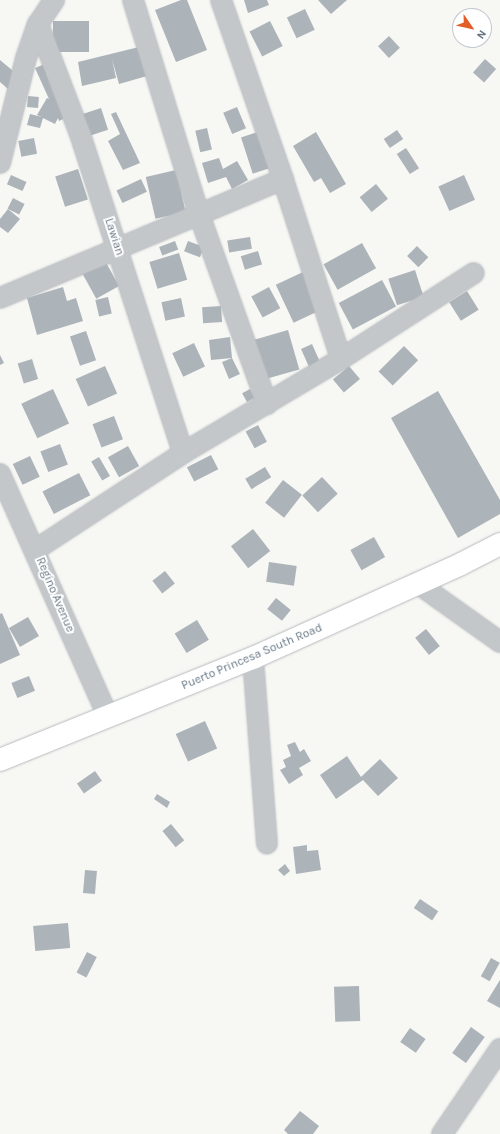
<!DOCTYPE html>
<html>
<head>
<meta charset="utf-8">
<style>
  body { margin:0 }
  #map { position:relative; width:500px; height:1134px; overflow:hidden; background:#f7f7f4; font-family:Karla,sans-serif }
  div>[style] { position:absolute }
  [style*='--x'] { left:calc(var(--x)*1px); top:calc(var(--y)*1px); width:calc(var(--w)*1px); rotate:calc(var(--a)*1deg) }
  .building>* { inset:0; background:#acb3b9; transform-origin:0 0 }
  .roads { filter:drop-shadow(0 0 1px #b6babe) drop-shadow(0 0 1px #b6babe) }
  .minor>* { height:20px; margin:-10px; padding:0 10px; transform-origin:10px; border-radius:10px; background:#c3c7ca }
  .major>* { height:22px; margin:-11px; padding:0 11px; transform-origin:11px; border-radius:11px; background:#fff }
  span { translate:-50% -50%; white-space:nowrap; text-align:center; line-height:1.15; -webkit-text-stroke:4px #fff; paint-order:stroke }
  .street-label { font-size:12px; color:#667685 }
  .north { position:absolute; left:452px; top:8px; width:40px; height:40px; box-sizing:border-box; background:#fff; border:1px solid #c2c8ce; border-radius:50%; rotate:124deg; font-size:11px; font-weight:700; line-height:16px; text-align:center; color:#667685 }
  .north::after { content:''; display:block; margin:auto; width:14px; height:18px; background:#e35d28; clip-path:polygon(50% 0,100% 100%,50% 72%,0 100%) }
</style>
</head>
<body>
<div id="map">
  <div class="building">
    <i style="clip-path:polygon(181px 0,187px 0,207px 50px,176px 62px,155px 10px)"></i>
    <i style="clip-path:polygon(244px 0,267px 0,269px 5px,248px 13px)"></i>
    <i style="clip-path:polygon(318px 0,347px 0,331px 14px)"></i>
    <i style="left:305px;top:9px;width:23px;height:20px;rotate:65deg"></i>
    <i style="left:53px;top:21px;width:36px;height:31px"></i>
    <i style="left:270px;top:21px;width:28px;height:23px;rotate:63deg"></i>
    <i style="left:389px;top:36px;width:16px;height:15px;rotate:47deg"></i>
    <i style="clip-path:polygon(139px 47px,147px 76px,119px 84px,112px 59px,116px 78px,82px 86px,78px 62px)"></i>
    <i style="left:485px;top:59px;width:15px;height:18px;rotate:42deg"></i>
    <i style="clip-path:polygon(0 60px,19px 76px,8px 89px,0 82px)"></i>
    <i style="clip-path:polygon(47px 63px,71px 115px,59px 121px,58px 118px,55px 124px,43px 118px,40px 128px,27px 125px,30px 114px,42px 117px,37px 115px,47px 98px,49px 99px,35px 68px)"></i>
    <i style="left:28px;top:96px;width:11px;height:11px;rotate:5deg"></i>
    <i style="left:237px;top:107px;width:23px;height:15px;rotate:67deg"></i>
    <i style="left:101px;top:108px;width:23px;height:20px;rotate:72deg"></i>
    <i style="clip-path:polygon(116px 112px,140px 163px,123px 170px,108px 141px,120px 134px,111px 114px)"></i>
    <i style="left:207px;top:128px;width:22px;height:12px;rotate:77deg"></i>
    <i style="left:397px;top:130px;width:11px;height:16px;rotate:56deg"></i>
    <i style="left:261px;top:131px;width:38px;height:21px;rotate:72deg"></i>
    <i style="clip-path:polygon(316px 132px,346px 184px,330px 193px,321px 178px,314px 182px,293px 146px)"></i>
    <i style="left:34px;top:138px;width:16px;height:16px;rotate:79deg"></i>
    <i style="left:406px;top:148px;width:24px;height:11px;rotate:57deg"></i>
    <i style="clip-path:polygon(219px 158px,223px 169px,237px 161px,248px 180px,232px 189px,226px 177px,208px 183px,202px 163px)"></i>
    <i style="left:78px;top:169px;width:32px;height:24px;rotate:72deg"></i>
    <i style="left:176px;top:170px;width:43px;height:31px;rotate:77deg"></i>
    <i style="left:11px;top:175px;width:17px;height:10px;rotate:24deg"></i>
    <i style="left:464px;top:175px;width:27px;height:28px;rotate:66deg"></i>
    <i style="left:141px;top:179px;width:14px;height:27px;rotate:65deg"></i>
    <i style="left:376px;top:184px;width:19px;height:21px;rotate:51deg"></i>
    <i style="left:13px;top:198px;width:13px;height:12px;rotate:27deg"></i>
    <i style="clip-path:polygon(8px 209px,20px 219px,8px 233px,0 227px,0 219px)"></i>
    <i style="left:250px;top:237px;width:12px;height:23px;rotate:81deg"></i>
    <i style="left:175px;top:241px;width:9px;height:17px;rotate:69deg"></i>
    <i style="left:188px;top:241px;width:17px;height:11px;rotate:21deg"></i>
    <i style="left:362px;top:243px;width:29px;height:44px;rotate:61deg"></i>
    <i style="left:417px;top:246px;width:16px;height:14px;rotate:45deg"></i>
    <i style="left:258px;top:251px;width:14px;height:18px;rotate:73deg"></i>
    <i style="left:179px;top:253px;width:28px;height:31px;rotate:73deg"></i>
    <i style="left:104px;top:259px;width:31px;height:26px;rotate:61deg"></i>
    <i style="left:415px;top:270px;width:28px;height:28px;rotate:72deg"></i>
    <i style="left:303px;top:272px;width:42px;height:30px;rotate:65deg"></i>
    <i style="left:382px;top:280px;width:30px;height:49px;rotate:62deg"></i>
    <i style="clip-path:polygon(63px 287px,67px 301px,76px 298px,83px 321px,37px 335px,27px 298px)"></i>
    <i style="left:269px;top:287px;width:24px;height:20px;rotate:62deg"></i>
    <i style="left:467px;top:291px;width:22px;height:21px;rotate:58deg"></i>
    <i style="left:108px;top:297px;width:17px;height:13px;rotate:77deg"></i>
    <i style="left:181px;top:298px;width:19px;height:20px;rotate:78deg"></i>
    <i style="left:221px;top:306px;width:16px;height:19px;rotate:86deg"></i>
    <i style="left:288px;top:330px;width:41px;height:35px;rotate:74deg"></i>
    <i style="left:86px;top:331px;width:31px;height:17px;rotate:71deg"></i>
    <i style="clip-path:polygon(230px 337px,232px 358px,240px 374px,229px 379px,222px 362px,232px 358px,211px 360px,209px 340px)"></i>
    <i style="left:194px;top:343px;width:26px;height:24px;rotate:65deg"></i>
    <i style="left:312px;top:344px;width:20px;height:12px;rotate:66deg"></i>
    <i style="left:404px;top:346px;width:20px;height:36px;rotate:45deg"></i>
    <i style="clip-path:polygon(0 355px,4px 363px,0 365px)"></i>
    <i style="left:32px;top:359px;width:21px;height:15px;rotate:73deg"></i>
    <i style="left:105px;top:366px;width:30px;height:32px;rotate:66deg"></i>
    <i style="left:349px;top:366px;width:17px;height:21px;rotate:50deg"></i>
    <i style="left:53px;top:389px;width:38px;height:35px;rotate:65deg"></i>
    <i style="left:250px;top:389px;width:10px;height:9px;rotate:61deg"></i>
    <i style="clip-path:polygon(438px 391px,500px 500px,500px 514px,458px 538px,391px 418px)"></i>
    <i style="left:114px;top:416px;width:25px;height:23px;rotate:69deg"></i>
    <i style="left:258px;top:425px;width:19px;height:14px;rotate:62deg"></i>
    <i style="left:60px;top:444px;width:22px;height:21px;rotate:69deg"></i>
    <i style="left:128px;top:446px;width:23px;height:23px;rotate:61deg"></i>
    <i style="left:211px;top:455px;width:16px;height:27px;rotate:63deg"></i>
    <i style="left:30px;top:456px;width:23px;height:19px;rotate:65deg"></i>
    <i style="left:99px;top:457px;width:22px;height:9px;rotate:60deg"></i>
    <i style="left:265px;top:467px;width:12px;height:23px;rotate:59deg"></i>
    <i style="left:79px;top:473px;width:25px;height:41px;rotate:63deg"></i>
    <i style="left:322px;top:477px;width:23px;height:27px;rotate:47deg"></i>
    <i style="left:283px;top:480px;width:24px;height:29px;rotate:38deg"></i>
    <i style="left:253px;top:529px;width:28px;height:28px;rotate:52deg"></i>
    <i style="left:374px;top:537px;width:23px;height:27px;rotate:61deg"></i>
    <i style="left:269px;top:562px;width:28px;height:20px;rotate:8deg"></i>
    <i style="left:165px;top:571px;width:16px;height:16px;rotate:52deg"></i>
    <i style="left:276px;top:598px;width:19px;height:14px;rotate:39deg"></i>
    <i style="clip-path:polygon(2px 613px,20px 655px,0 664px,0 614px)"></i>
    <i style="left:28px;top:617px;width:22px;height:22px;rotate:60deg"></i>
    <i style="left:197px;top:620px;width:23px;height:26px;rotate:59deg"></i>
    <i style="left:426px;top:629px;width:22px;height:14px;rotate:51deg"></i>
    <i style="left:29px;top:676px;width:16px;height:19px;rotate:68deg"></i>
    <i style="left:205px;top:721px;width:30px;height:32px;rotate:66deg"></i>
    <i style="clip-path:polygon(295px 742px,300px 752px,304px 749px,311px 761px,299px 768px,303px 775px,289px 784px,280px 770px,286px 767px,283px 760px,291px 756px,287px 745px)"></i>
    <i style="clip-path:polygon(347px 756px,361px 777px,380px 759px,398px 778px,378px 796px,363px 780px,336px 799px,320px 775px)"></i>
    <i style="left:95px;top:771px;width:12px;height:22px;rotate:55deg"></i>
    <i style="clip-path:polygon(157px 794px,170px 802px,167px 808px,154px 799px)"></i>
    <i style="left:171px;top:824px;width:21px;height:11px;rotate:51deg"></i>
    <i style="clip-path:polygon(307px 845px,307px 851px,318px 850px,321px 870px,296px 874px,293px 847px)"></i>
    <i style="clip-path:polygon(285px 864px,290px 871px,284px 876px,278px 870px)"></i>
    <i style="left:85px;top:870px;width:12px;height:23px;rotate:5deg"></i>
    <i style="left:420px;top:899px;width:22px;height:11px;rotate:34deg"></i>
    <i style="left:68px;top:923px;width:25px;height:35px;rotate:85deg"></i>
    <i style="left:87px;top:952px;width:11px;height:23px;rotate:27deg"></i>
    <i style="left:491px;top:958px;width:10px;height:21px;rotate:29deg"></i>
    <i style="clip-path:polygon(500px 980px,500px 1008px,487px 1001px)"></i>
    <i style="left:359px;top:986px;width:35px;height:25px;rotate:88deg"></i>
    <i style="left:471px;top:1027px;width:17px;height:32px;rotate:36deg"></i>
    <i style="left:410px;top:1028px;width:19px;height:17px;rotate:35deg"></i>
    <i style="clip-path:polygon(300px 1111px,319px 1126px,313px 1134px,288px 1134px,284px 1130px)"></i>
  </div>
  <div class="roads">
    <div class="minor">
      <i style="--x:133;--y:0;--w:224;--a:72.9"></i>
      <i style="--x:199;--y:214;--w:202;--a:70.3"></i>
      <i style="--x:38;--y:24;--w:118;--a:69.1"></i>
      <i style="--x:80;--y:134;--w:335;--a:72.1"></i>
      <i style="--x:0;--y:163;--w:108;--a:-76.1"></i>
      <i style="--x:26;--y:58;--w:36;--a:-71"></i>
      <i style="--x:38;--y:24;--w:29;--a:-56"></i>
      <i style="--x:0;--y:298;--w:307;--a:-22.8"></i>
      <i style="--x:341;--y:359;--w:158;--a:-32.9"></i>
      <i style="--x:0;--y:474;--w:266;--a:66"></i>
      <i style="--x:35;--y:550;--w:177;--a:-33.2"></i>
      <i style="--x:183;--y:453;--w:184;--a:-30.7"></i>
      <i style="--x:341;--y:359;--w:189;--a:-107.9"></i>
      <i style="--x:283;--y:179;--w:189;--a:-109.1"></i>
      <i style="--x:417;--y:583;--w:102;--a:35.4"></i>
      <i style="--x:253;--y:658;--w:186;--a:85.7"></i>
      <i style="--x:442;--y:1134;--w:103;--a:-55.7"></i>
    </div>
    <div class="major">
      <i style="--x:0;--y:760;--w:273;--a:-22"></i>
      <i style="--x:253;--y:658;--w:228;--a:-24.3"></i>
      <i style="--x:461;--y:564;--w:44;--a:-27.1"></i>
    </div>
  </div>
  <div class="street-label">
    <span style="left:114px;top:237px;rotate:72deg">Lawian</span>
    <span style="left:55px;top:595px;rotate:67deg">Regino Avenue</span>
    <span style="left:252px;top:657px;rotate:-23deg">Puerto Princesa South Road</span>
  </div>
  <div class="north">N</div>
</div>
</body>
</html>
